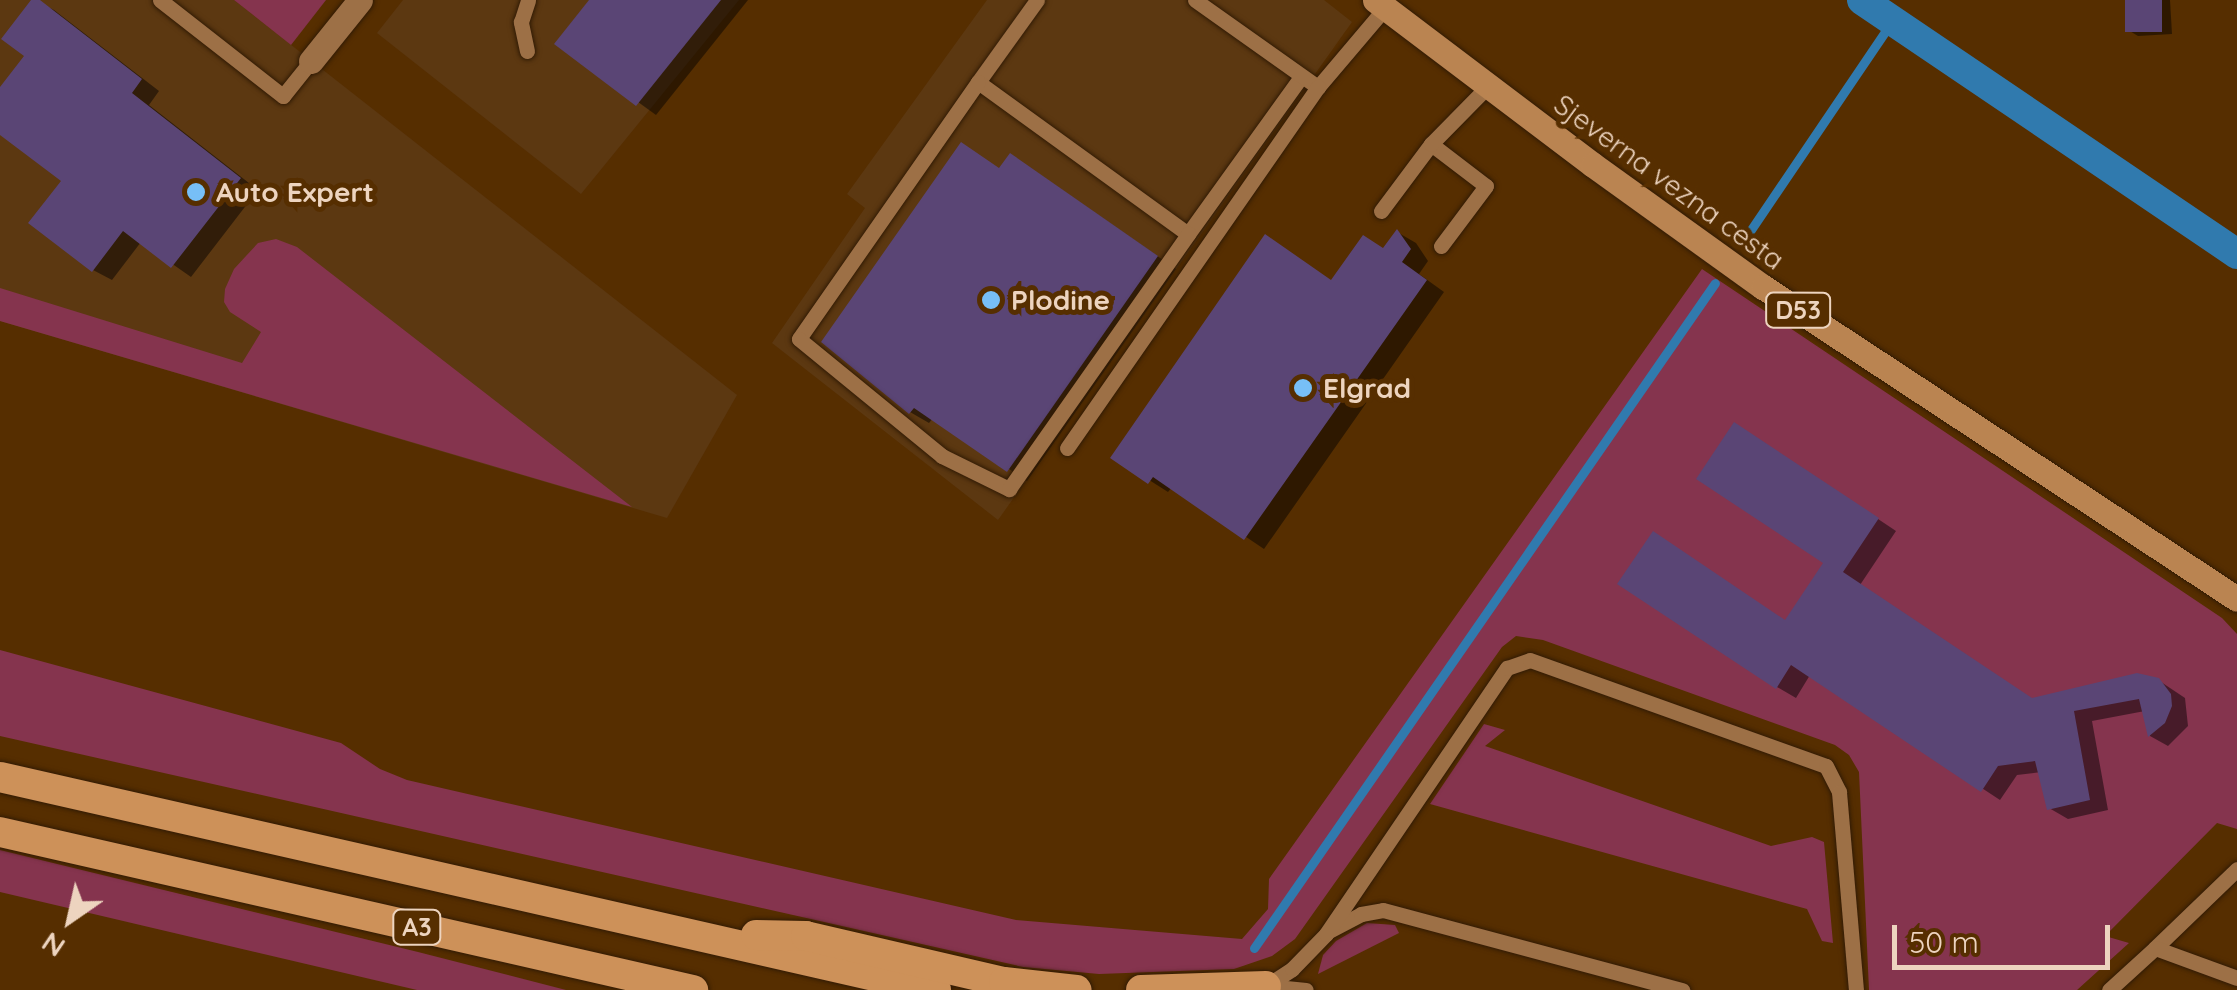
<!DOCTYPE html>
<html>
<head>
<meta charset="utf-8">
<style>
  body { margin:0 }
  #map { position:relative; width:2237px; height:990px; overflow:hidden; background:#562e00; font-family:Quicksand,sans-serif }
  div>[style] { position:absolute }
  [style*='--x'] { left:calc(var(--x)*1px); top:calc(var(--y)*1px); width:calc(var(--w)*1px); rotate:calc(var(--a)*1deg) }
  .built>* { inset:0; background:#5c3811 }
  .green>* { inset:0; background:#85344e }
  .shadow>* { inset:0; background:#0007 }
  .stream>* { height:9px; margin:-4.5px; padding:0 4.5px; transform-origin:4.5px; border-radius:4.5px; background:#307aae }
  .canal>* { height:30px; margin:-15px; padding:0 15px; transform-origin:15px; border-radius:15px; background:#307aae }
  .building>* { inset:0; background:#5a4575; transform-origin:0 0 }
  .roads { filter:drop-shadow(0 0 2px #311b05) drop-shadow(0 0 2px #311b05) }
  .lane>* { height:15px; margin:-7.5px; padding:0 7.5px; transform-origin:7.5px; border-radius:7.5px; background:#9d7046 }
  .street>* { height:25px; margin:-12.5px; padding:0 12.5px; transform-origin:12.5px; border-radius:12.5px; background:#9d7046 }
  .primary>* { height:25px; margin:-12.5px; padding:0 12.5px; transform-origin:12.5px; border-radius:12.5px; background:#ba8451 }
  .highway>* { height:30px; margin:-15px; padding:0 15px; transform-origin:15px; border-radius:15px; background:#cd9159 }
  .dots>* { width:28px; height:28px; translate:-50% -50%; box-sizing:border-box; border:5px solid #562e00; border-radius:50% }
  span { translate:-50% -50%; white-space:nowrap; text-align:center; line-height:1.15; -webkit-text-stroke:10px #562e00; paint-order:stroke }
  .shield-label span { padding:2px 8px; background:#562e00; border:2px solid; border-radius:8px; -webkit-text-stroke-width:0 }
  .shield-label { font-size:25px; color:#edd4bf; font-weight:700 }
  .street-label { font-size:28px; color:#edd4bf }
  .poi-label { font-size:28px; color:#edd4bf; font-weight:700 }
  .left { translate:0 -50%; text-align:left }
  .north { position:absolute; left:20px; top:870px; width:100px; height:100px; -webkit-text-stroke:8px #562e00; paint-order:stroke; rotate:214deg; font-size:28px; font-weight:700; line-height:40px; text-align:center; color:#edd4bf }
  .north::after { content:''; display:block; margin:auto; width:35px; height:45px; background:#edd4bf; clip-path:polygon(50% 0,100% 100%,50% 72%,0 100%) }
  .scale { position:absolute; left:1892px; top:925px; width:218px; height:45px; box-sizing:border-box; border:5px solid #edd4bf; border-top:0; padding-left:12px; font-size:30px; line-height:35px; white-space:nowrap; color:#edd4bf; -webkit-text-stroke:8px #562e00; paint-order:stroke }
</style>
</head>
<body>
<div id="map">
  <div class="built">
    <i style="clip-path:polygon(0 0,234px 0,737px 395px,667px 518px,0 321px)"></i>
    <i style="clip-path:polygon(403px 0,739px 0,581px 194px,377px 33px)"></i>
    <i style="clip-path:polygon(987px 0,1324px 0,1352px 22px,998px 520px,772px 343px,865px 208px,847px 194px)"></i>
  </div>
  <div class="green">
    <i style="clip-path:polygon(234px 0,326px 0,291px 45px)"></i>
    <i style="clip-path:polygon(276px 239px,297px 247px,632px 507px,0 321px,0 288px,242px 363px,261px 332px,230px 312px,224px 302px,225px 289px,234px 269px,258px 243px)"></i>
    <i style="clip-path:polygon(1702px 269px,2222px 618px,2237px 634px,2237px 829px,2217px 823px,2105px 936px,2129px 943px,2077px 990px,1869px 990px,1859px 772px,1849px 755px,1835px 745px,1543px 640px,1516px 636px,1502px 647px,1295px 939px,1272px 956px,1234px 969px,1099px 974px,1023px 967px,0 736px,0 650px,341px 743px,380px 769px,407px 780px,1016px 920px,1242px 939px,1268px 909px,1269px 879px)"></i>
    <i style="clip-path:polygon(1484px 724px,1505px 730px,1485px 746px,1771px 846px,1812px 837px,1824px 842px,1833px 943px,1822px 941px,1807px 909px,1430px 804px)"></i>
    <i style="clip-path:polygon(0 850px,418px 952px,566px 990px,417px 990px,0 892px)"></i>
    <i style="clip-path:polygon(1367px 923px,1395px 925px,1399px 933px,1318px 974px,1323px 955px,1336px 941px)"></i>
  </div>
  <div class="shadow">
    <i style="clip-path:polygon(34px 0,54px 10px,159px 91px,149px 105px,258px 190px,191px 277px,141px 242px,112px 280px,93px 270px,64px 181px,0 131px,0 91px,27px 56px)"></i>
    <i style="clip-path:polygon(592px 0,748px 0,656px 115px,558px 44px)"></i>
    <i style="clip-path:polygon(2127px 0,2170px 0,2172px 34px,2138px 36px,2128px 30px)"></i>
    <i style="clip-path:polygon(1029px 167px,1176px 269px,1027px 481px,933px 418px,929px 423px,910px 412px,1000px 170px)"></i>
    <i style="clip-path:polygon(1397px 232px,1416px 243px,1428px 261px,1419px 274px,1444px 292px,1264px 549px,1172px 487px,1168px 492px,1113px 457px,1333px 282px,1385px 250px)"></i>
    <i style="clip-path:polygon(1754px 436px,1896px 531px,1860px 585px,2033px 701px,2158px 680px,2185px 698px,2188px 726px,2168px 746px,2150px 736px,2145px 711px,2092px 721px,2108px 810px,2068px 819px,2049px 808px,2041px 772px,2017px 775px,2000px 800px,1810px 675px,1796px 698px,1777px 687px,1787px 622px,1827px 562px)"></i>
  </div>
  <div class="stream">
    <i style="--x:1744;--y:240;--w:264;--a:-55.9"></i>
    <i style="--x:1254;--y:948;--w:809;--a:-55.27"></i>
  </div>
  <div class="canal">
    <i style="--x:1862;--y:0;--w:453;--a:34.1"></i>
  </div>
  <div class="building">
    <i style="clip-path:polygon(31px 0,40px 0,142px 79px,132px 93px,241px 178px,171px 268px,123px 231px,92px 272px,28px 223px,61px 181px,0 135px,0 87px,24px 56px,1px 39px)"></i>
    <i style="clip-path:polygon(589px 0,721px 0,636px 106px,554px 44px)"></i>
    <i style="left:2125px;top:0;width:37px;height:32px"></i>
    <i style="clip-path:polygon(961px 142px,999px 168px,1010px 153px,1158px 256px,1007px 472px,914px 408px,909px 414px,821px 342px)"></i>
    <i style="clip-path:polygon(1397px 229px,1411px 249px,1402px 262px,1427px 280px,1244px 540px,1153px 477px,1148px 484px,1110px 458px,1265px 234px,1331px 280px,1363px 235px,1383px 248px)"></i>
    <i style="clip-path:polygon(1734px 422px,1879px 518px,1843px 572px,2032px 698px,2137px 673px,2159px 678px,2171px 694px,2172px 706px,2165px 723px,2148px 737px,2139px 699px,2074px 711px,2090px 800px,2047px 810px,2035px 761px,1998px 766px,1981px 792px,1791px 665px,1776px 689px,1617px 584px,1653px 531px,1785px 620px,1823px 563px,1696px 479px)"></i>
  </div>
  <div class="roads">
    <div class="lane">
      <i style="--x:160;--y:0;--w:156;--a:38"></i>
      <i style="--x:283;--y:96;--w:45;--a:-51.3"></i>
      <i style="--x:1037;--y:0;--w:101;--a:125.7"></i>
      <i style="--x:978;--y:82;--w:259;--a:35.9"></i>
      <i style="--x:1188;--y:234;--w:193;--a:-54.3"></i>
      <i style="--x:1195;--y:0;--w:151;--a:35.3"></i>
      <i style="--x:1318;--y:87;--w:104;--a:-49.7"></i>
      <i style="--x:527;--y:51;--w:30;--a:-102"></i>
      <i style="--x:521;--y:22;--w:23;--a:-72"></i>
      <i style="--x:978;--y:82;--w:313;--a:124.9"></i>
      <i style="--x:799;--y:339;--w:185;--a:39.3"></i>
      <i style="--x:942;--y:456;--w:75;--a:26.2"></i>
      <i style="--x:1009;--y:489;--w:312;--a:-54.9"></i>
      <i style="--x:1431;--y:144;--w:69;--a:37.4"></i>
      <i style="--x:1486;--y:186;--w:75;--a:126.9"></i>
      <i style="--x:1381;--y:211;--w:84;--a:-53.3"></i>
      <i style="--x:1431;--y:144;--w:81;--a:-45.5"></i>
      <i style="--x:1067;--y:448;--w:440;--a:-55.2"></i>
      <i style="--x:1331;--y:930;--w:34;--a:-28"></i>
      <i style="--x:1361;--y:914;--w:22;--a:-10"></i>
      <i style="--x:1383;--y:910;--w:310;--a:15"></i>
      <i style="--x:2155;--y:948;--w:114;--a:-43.9"></i>
      <i style="--x:1266;--y:986;--w:31;--a:-33"></i>
      <i style="--x:1292;--y:969;--w:49;--a:-45.8"></i>
      <i style="--x:1326;--y:934;--w:322;--a:-55.8"></i>
      <i style="--x:1507;--y:668;--w:24;--a:-19"></i>
      <i style="--x:1530;--y:660;--w:314;--a:19.7"></i>
      <i style="--x:1826;--y:766;--w:29;--a:63"></i>
      <i style="--x:1839;--y:792;--w:199;--a:85.1"></i>
      <i style="--x:1266;--y:986;--w:40;--a:5.7"></i>
      <i style="--x:2109;--y:990;--w:62;--a:-42.4"></i>
      <i style="--x:2155;--y:948;--w:87;--a:20.1"></i>
    </div>
    <div class="street">
      <i style="--x:311;--y:61;--w:78;--a:-51.2"></i>
    </div>
    <div class="primary">
      <i style="--x:1375;--y:0;--w:273;--a:37.1"></i>
      <i style="--x:1593;--y:165;--w:209;--a:35.7"></i>
      <i style="--x:1763;--y:287;--w:567;--a:33.35"></i>
    </div>
    <div class="highway">
      <i style="--x:0;--y:777;--w:960;--a:12.82"></i>
      <i style="--x:0;--y:832;--w:711;--a:12.84"></i>
      <i style="--x:756;--y:935;--w:50;--a:1.1"></i>
      <i style="--x:806;--y:936;--w:203;--a:13.1"></i>
      <i style="--x:1004;--y:982;--w:73;--a:6.3"></i>
      <i style="--x:1141;--y:990;--w:125;--a:-1.8"></i>
    </div>
  </div>
  <div class="dots">
    <i style="left:196px;top:192px;background:#77bff7"></i>
    <i style="left:991px;top:300px;background:#77bff7"></i>
    <i style="left:1303px;top:388px;background:#77bff7"></i>
  </div>
  <div class="shield-label">
    <span style="left:1798px;top:310px">D53</span>
    <span style="left:417px;top:927px">A3</span>
  </div>
  <div class="street-label">
    <span style="left:1669px;top:182px;rotate:36deg">Sjeverna vezna cesta</span>
  </div>
  <div class="poi-label">
    <span class="left" style="left:216px;top:192px">Auto Expert</span>
    <span class="left" style="left:1011px;top:300px">Plodine</span>
    <span class="left" style="left:1323px;top:388px">Elgrad</span>
  </div>
  <div class="north">N</div>
  <div class="scale">50 m</div>
</div>
</body>
</html>
